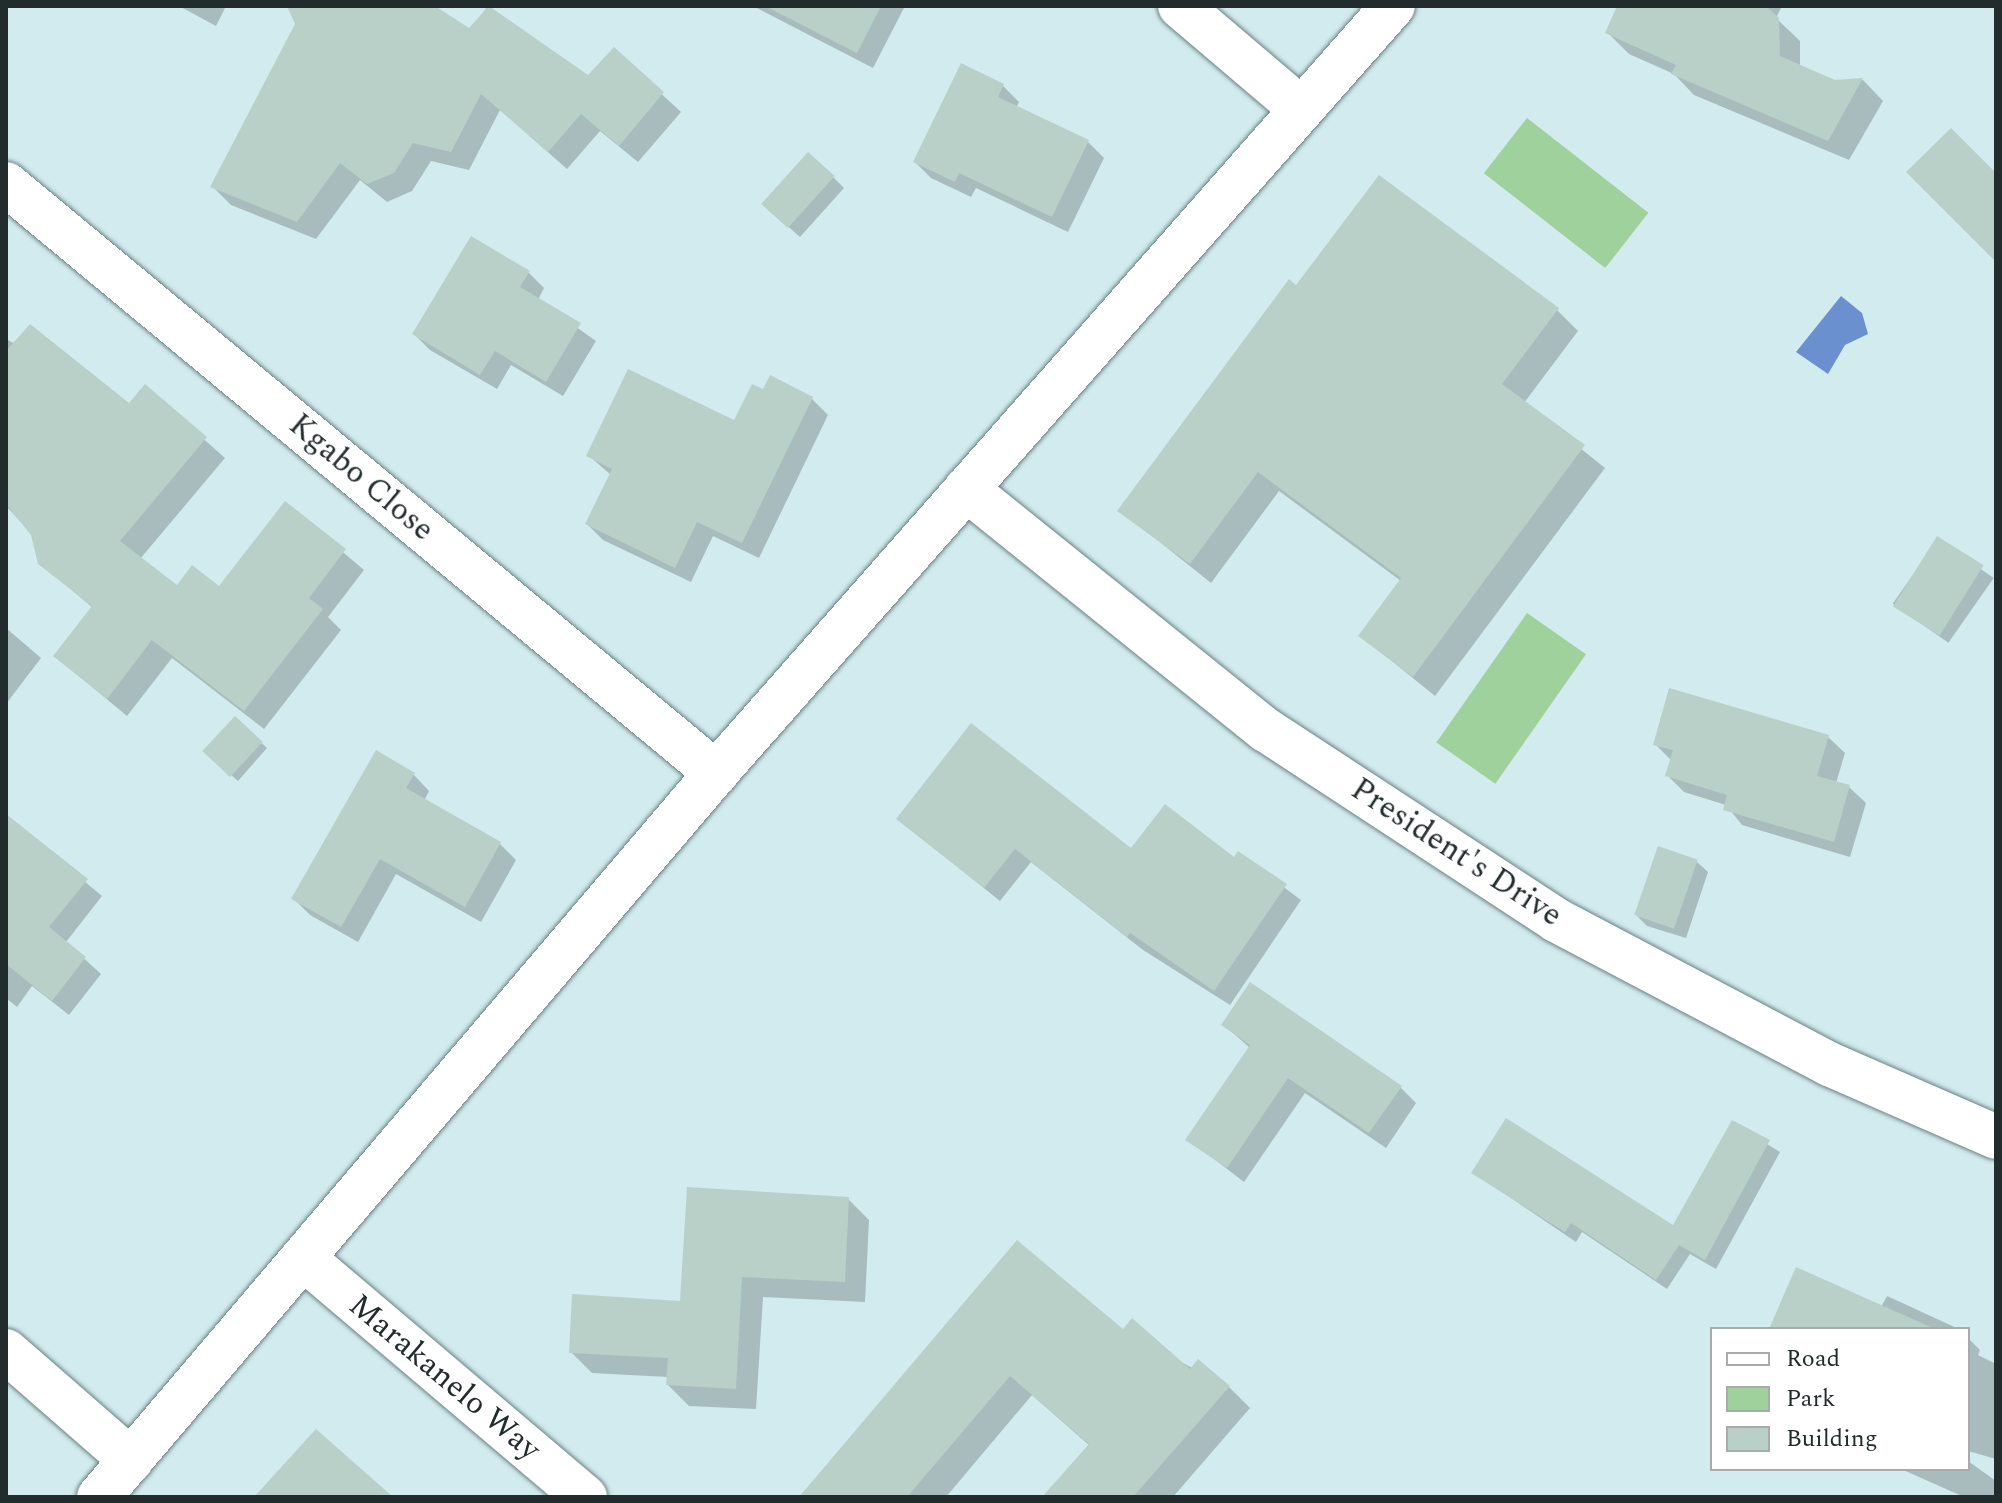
<!DOCTYPE html>
<html>
<head>
<meta charset="utf-8">
<style>
  body { margin:0 }
  #map { position:relative; width:2002px; height:1503px; overflow:hidden; background:#d2ebee; font-family:Spectral,serif }
  div>[style] { position:absolute }
  [style*='--x'] { left:calc(var(--x)*1px); top:calc(var(--y)*1px); width:calc(var(--w)*1px); rotate:calc(var(--a)*1deg) }
  .green>* { inset:0; background:#9ed19c; transform-origin:0 0 }
  .water>* { inset:0; background:#6b90d0 }
  .shadow>* { inset:0; background:#0003; transform-origin:0 0 }
  .building>* { inset:0; background:#b9d0c8; transform-origin:0 0 }
  .roads { filter:drop-shadow(0 0 2px #6a8183) drop-shadow(0 0 2px #6a8183) }
  .street>* { height:44px; margin:-22px; padding:0 22px; transform-origin:22px; border-radius:22px; background:#fff }
  .secondary>* { height:44px; margin:-22px; padding:0 22px; transform-origin:22px; border-radius:22px; background:#fff }
  span { translate:-50% -50%; white-space:nowrap; text-align:center; line-height:1.15; -webkit-text-stroke:6px #fff; paint-order:stroke }
  .street-label { font-size:32px; color:#232c2d }
  .frame { position:absolute; inset:0; border:8px solid #232c2d; pointer-events:none }
  .legend { position:absolute; left:1710px; top:1327px; width:260px; height:144px; box-sizing:border-box; background:#fff; border:2px solid #a7abab; margin:0; padding:10px 14px; list-style:none; font-size:24px; color:#232c2d }
  .legend li { display:flex; align-items:center; gap:16px; height:40px }
  .legend b { width:40px; border:2px solid #a7abab }
</style>
</head>
<body>
<div id="map">
  <div class="green">
    <i style="left:1527px;top:118px;width:154px;height:70px;rotate:38deg"></i>
    <i style="left:1527px;top:613px;width:72px;height:158px;rotate:35deg"></i>
  </div>
  <div class="water">
    <i style="clip-path:polygon(1841px 296px,1862px 313px,1868px 334px,1845px 345px,1828px 374px,1796px 352px)"></i>
  </div>
  <div class="shadow">
    <i style="clip-path:polygon(179px 6px,226px 6px,216px 26px)"></i>
    <i style="clip-path:polygon(289px 6px,432px 6px,470px 31px,487px 7px,588px 78px,614px 50px,681px 112px,638px 162px,600px 131px,567px 169px,500px 110px,469px 170px,431px 161px,412px 191px,387px 202px,360px 180px,316px 239px,231px 205px,212px 186px,298px 24px)"></i>
    <i style="clip-path:polygon(753px 6px,905px 6px,873px 68px)"></i>
    <i style="clip-path:polygon(1619px 6px,1782px 6px,1776px 18px,1800px 41px,1800px 67px,1834px 82px,1863px 80px,1883px 101px,1849px 160px,1694px 95px,1674px 74px,1629px 54px,1608px 33px)"></i>
    <i style="clip-path:polygon(1003px 86px,1019px 102px,1016px 108px,1088px 142px,1104px 158px,1068px 232px,976px 188px,971px 197px,931px 178px,915px 162px)"></i>
    <i style="clip-path:polygon(833px 177px,844px 188px,800px 237px,776px 216px)"></i>
    <i style="clip-path:polygon(528px 272px,544px 288px,538px 300px,596px 341px,563px 396px,511px 365px,497px 389px,430px 350px,414px 334px)"></i>
    <i style="clip-path:polygon(1297px 287px,1557px 310px,1578px 331px,1524px 403px,1605px 468px,1435px 696px,1361px 636px,1401px 581px,1279px 491px,1211px 583px,1120px 510px)"></i>
    <i style="clip-path:polygon(6px 339px,130px 406px,145px 387px,225px 458px,140px 559px,177px 588px,219px 589px,286px 504px,364px 570px,328px 617px,341px 630px,264px 729px,172px 658px,127px 716px,55px 656px,93px 608px,40px 563px,32px 534px,6px 506px)"></i>
    <i style="clip-path:polygon(764px 392px,812px 399px,828px 415px,759px 558px,713px 536px,691px 582px,603px 540px,587px 524px,611px 475px,588px 455px,735px 423px)"></i>
    <i style="left:1938px;top:539px;width:68px;height:79px;rotate:35deg"></i>
    <i style="clip-path:polygon(6px 628px,41px 658px,6px 704px)"></i>
    <i style="clip-path:polygon(1671px 691px,1828px 737px,1845px 753px,1836px 783px,1849px 787px,1866px 803px,1850px 857px,1742px 825px,1726px 805px,1684px 792px,1668px 776px,1672px 761px,1655px 744px)"></i>
    <i style="clip-path:polygon(235px 719px,267px 748px,238px 781px,211px 757px)"></i>
    <i style="clip-path:polygon(413px 774px,429px 791px,424px 801px,500px 844px,516px 860px,481px 922px,396px 874px,358px 942px,310px 915px,294px 899px)"></i>
    <i style="clip-path:polygon(6px 816px,102px 896px,66px 942px,101px 974px,69px 1015px,32px 986px,17px 1007px,6px 998px)"></i>
    <i style="clip-path:polygon(898px 819px,1131px 851px,1235px 860px,1239px 854px,1301px 900px,1230px 1005px,1143px 950px,1031px 862px,1000px 901px)"></i>
    <i style="clip-path:polygon(1697px 862px,1708px 872px,1686px 938px,1647px 926px,1636px 915px)"></i>
    <i style="clip-path:polygon(1224px 1025px,1400px 1087px,1416px 1103px,1386px 1148px,1305px 1093px,1244px 1182px,1188px 1139px,1250px 1048px)"></i>
    <i style="clip-path:polygon(1732px 1123px,1780px 1152px,1716px 1269px,1690px 1254px,1667px 1289px,1582px 1232px,1576px 1242px,1474px 1173px,1674px 1227px)"></i>
    <i style="clip-path:polygon(848px 1199px,869px 1220px,865px 1302px,763px 1297px,756px 1409px,689px 1406px,668px 1385px,668px 1377px,592px 1373px,571px 1352px,682px 1303px)"></i>
    <i style="clip-path:polygon(1017px 1243px,1123px 1332px,1229px 1387px,1250px 1408px,1173px 1497px,1045px 1497px,1090px 1446px,1032px 1395px,946px 1497px,801px 1497px)"></i>
    <i style="clip-path:polygon(1887px 1296px,1959px 1329px,1771px 1329px,1881px 1307px)"></i>
    <i style="clip-path:polygon(1968px 1338px,1980px 1350px,1978px 1355px,1996px 1364px,1996px 1459px,1968px 1451px)"></i>
    <i style="clip-path:polygon(1968px 1461px,1996px 1481px,1996px 1497px,1964px 1497px,1901px 1469px,1968px 1469px)"></i>
  </div>
  <div class="building">
    <i style="clip-path:polygon(287px 6px,435px 6px,469px 28px,489px 6px,588px 75px,614px 47px,664px 92px,619px 146px,581px 114px,548px 152px,481px 94px,451px 152px,413px 143px,394px 173px,367px 184px,340px 163px,297px 222px,210px 187px,295px 24px)"></i>
    <i style="clip-path:polygon(765px 6px,881px 6px,857px 53px)"></i>
    <i style="clip-path:polygon(1617px 6px,1766px 6px,1779px 18px,1780px 56px,1835px 80px,1863px 78px,1828px 141px,1671px 74px,1676px 65px,1605px 33px)"></i>
    <i style="clip-path:polygon(961px 63px,1004px 84px,998px 97px,1089px 140px,1052px 217px,959px 173px,955px 182px,913px 162px)"></i>
    <i style="clip-path:polygon(1951px 128px,1996px 173px,1996px 262px,1906px 172px)"></i>
    <i style="left:808px;top:152px;width:36px;height:70px;rotate:42deg"></i>
    <i style="clip-path:polygon(1379px 175px,1559px 308px,1502px 384px,1585px 445px,1413px 677px,1358px 636px,1401px 578px,1258px 472px,1190px 564px,1117px 511px,1289px 279px,1296px 285px)"></i>
    <i style="clip-path:polygon(471px 236px,530px 271px,520px 287px,581px 323px,546px 382px,495px 351px,480px 375px,412px 334px)"></i>
    <i style="clip-path:polygon(30px 324px,129px 403px,145px 384px,207px 437px,120px 541px,177px 585px,192px 565px,219px 586px,285px 501px,346px 549px,309px 598px,323px 609px,244px 711px,152px 640px,107px 699px,53px 656px,92px 606px,38px 564px,31px 535px,6px 504px,6px 351px)"></i>
    <i style="clip-path:polygon(628px 369px,734px 420px,752px 384px,763px 389px,770px 375px,813px 397px,742px 543px,697px 522px,675px 568px,585px 524px,612px 469px,586px 456px)"></i>
    <i style="left:1937px;top:536px;width:55px;height:83px;rotate:32deg"></i>
    <i style="clip-path:polygon(1669px 688px,1829px 735px,1817px 776px,1850px 785px,1834px 842px,1723px 810px,1727px 795px,1665px 776px,1673px 750px,1653px 745px)"></i>
    <i style="left:235px;top:716px;width:38px;height:48px;rotate:43deg"></i>
    <i style="clip-path:polygon(971px 723px,1131px 848px,1165px 804px,1234px 857px,1238px 851px,1287px 884px,1214px 991px,1130px 933px,1127px 937px,1015px 849px,984px 888px,896px 819px)"></i>
    <i style="clip-path:polygon(376px 750px,415px 773px,406px 788px,501px 842px,465px 907px,380px 859px,341px 927px,291px 899px)"></i>
    <i style="clip-path:polygon(6px 814px,88px 879px,49px 927px,86px 957px,52px 1001px,6px 964px)"></i>
    <i style="left:1658px;top:846px;width:42px;height:73px;rotate:19deg"></i>
    <i style="clip-path:polygon(1250px 982px,1402px 1086px,1369px 1133px,1288px 1078px,1227px 1168px,1185px 1140px,1250px 1045px,1221px 1025px)"></i>
    <i style="clip-path:polygon(1506px 1118px,1673px 1225px,1732px 1120px,1770px 1140px,1705px 1260px,1679px 1245px,1656px 1280px,1571px 1223px,1565px 1232px,1471px 1173px)"></i>
    <i style="clip-path:polygon(687px 1187px,849px 1197px,845px 1282px,742px 1277px,736px 1389px,666px 1385px,668px 1358px,569px 1353px,572px 1294px,680px 1301px)"></i>
    <i style="clip-path:polygon(1017px 1240px,1123px 1329px,1132px 1318px,1190px 1369px,1198px 1359px,1230px 1386px,1133px 1497px,1042px 1497px,1089px 1444px,1010px 1376px,907px 1497px,799px 1497px)"></i>
    <i style="clip-path:polygon(1796px 1267px,1935px 1329px,1769px 1329px)"></i>
    <i style="clip-path:polygon(316px 1429px,393px 1497px,254px 1497px)"></i>
  </div>
  <div class="roads">
    <div class="street">
      <i style="--x:1180;--y:6;--w:159;--a:40.4"></i>
      <i style="--x:6;--y:184;--w:923;--a:39.68"></i>
      <i style="--x:966;--y:489;--w:385;--a:38.8"></i>
      <i style="--x:1266;--y:730;--w:347;--a:33.2"></i>
      <i style="--x:1556;--y:920;--w:309;--a:27.8"></i>
      <i style="--x:1829;--y:1064;--w:182;--a:23.6"></i>
      <i style="--x:303;--y:1258;--w:370;--a:40.3"></i>
      <i style="--x:6;--y:1351;--w:166;--a:41.1"></i>
    </div>
    <div class="secondary">
      <i style="--x:99;--y:1497;--w:951;--a:-49.56"></i>
      <i style="--x:716;--y:773;--w:1023;--a:-48.57"></i>
    </div>
  </div>
  <div class="street-label">
    <span style="left:361px;top:478px;rotate:40deg">Kgabo Close</span>
    <span style="left:1456px;top:853px;rotate:33deg">President's Drive</span>
    <span style="left:444px;top:1378px;rotate:40deg">Marakanelo Way</span>
  </div>
  <div class="frame"></div>
  <ul class="legend">
  <li><b style="height:10px;background:#fff"></b>Road</li>
  <li><b style="height:22px;background:#9ed19c"></b>Park</li>
  <li><b style="height:22px;background:#b9d0c8"></b>Building</li>
  </ul>
</div>
</body>
</html>
